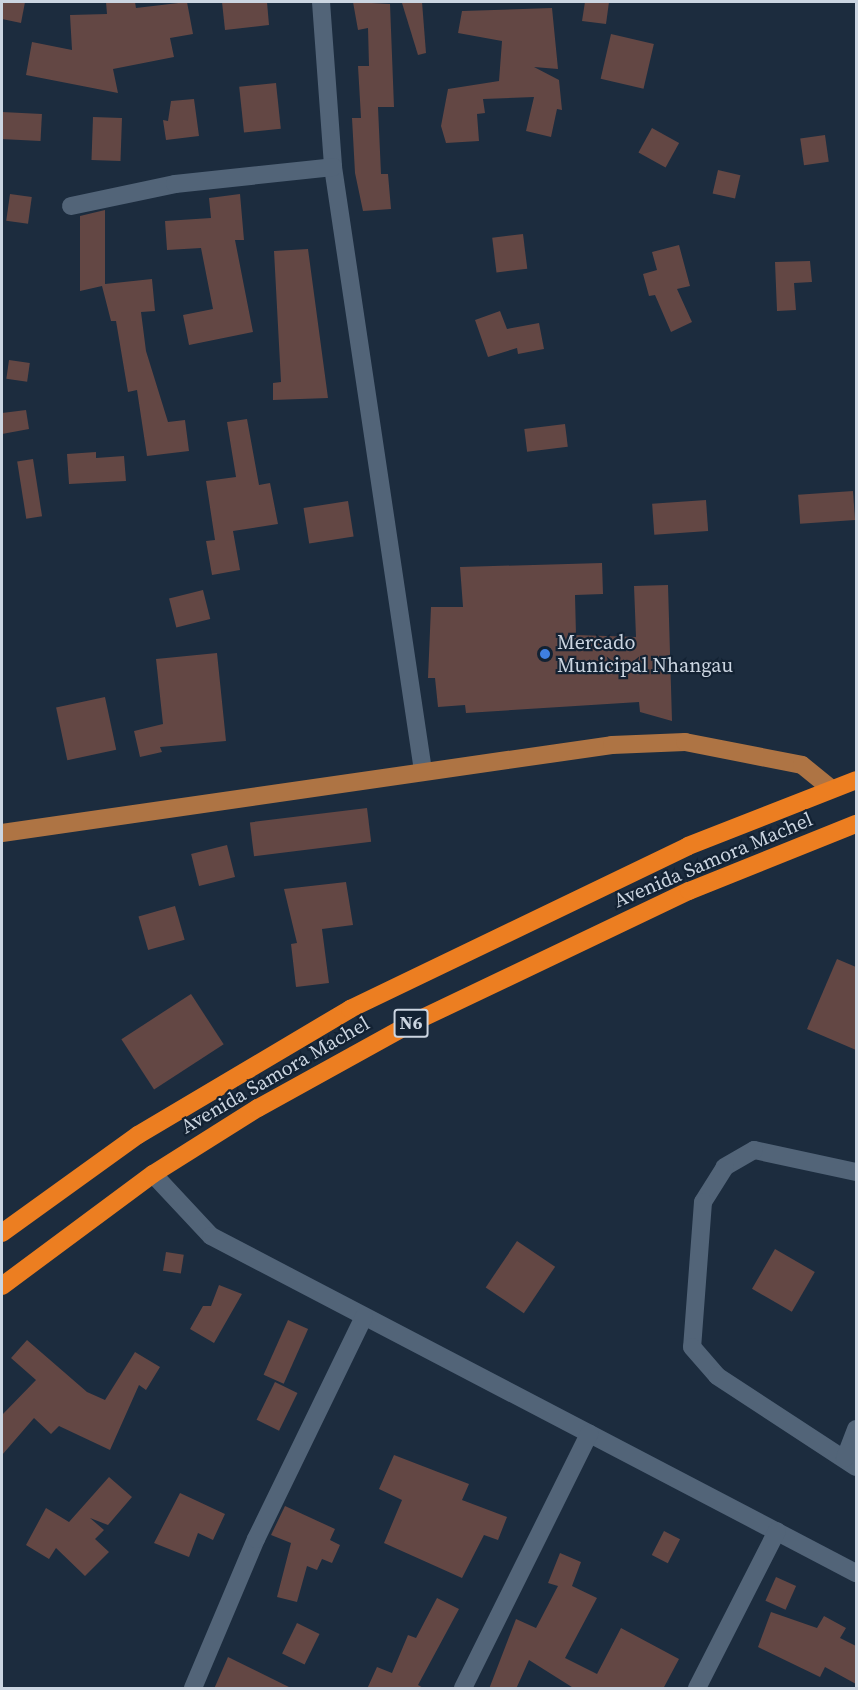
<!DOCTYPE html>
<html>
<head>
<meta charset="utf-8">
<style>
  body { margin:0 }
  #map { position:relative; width:858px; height:1690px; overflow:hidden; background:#1c2c3e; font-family:"Source Serif 4",serif }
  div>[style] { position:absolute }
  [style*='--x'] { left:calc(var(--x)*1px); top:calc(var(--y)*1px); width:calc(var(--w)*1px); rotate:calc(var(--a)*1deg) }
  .building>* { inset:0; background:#634744; transform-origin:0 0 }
  .minor>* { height:18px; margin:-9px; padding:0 9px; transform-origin:9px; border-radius:9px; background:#526478 }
  .major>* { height:18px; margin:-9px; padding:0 9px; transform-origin:9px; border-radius:9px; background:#ae7444 }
  .highway>* { height:18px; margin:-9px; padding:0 9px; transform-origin:9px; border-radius:9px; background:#ec7e21 }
  .dots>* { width:16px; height:16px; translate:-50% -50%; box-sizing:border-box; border:3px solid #132233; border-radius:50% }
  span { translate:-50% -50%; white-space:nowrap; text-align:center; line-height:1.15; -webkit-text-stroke:4.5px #132233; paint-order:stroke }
  .shield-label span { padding:2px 4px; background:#132233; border:2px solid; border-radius:4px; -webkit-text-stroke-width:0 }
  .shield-label { font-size:18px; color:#cbd5e1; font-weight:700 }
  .poi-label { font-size:20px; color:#cbd5e1 }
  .left { translate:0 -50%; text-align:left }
  .street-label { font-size:20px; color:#cbd5e1 }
  .frame { position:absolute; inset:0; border:3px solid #cbd5e1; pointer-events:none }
</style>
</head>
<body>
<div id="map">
  <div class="building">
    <i style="clip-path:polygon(2px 2px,25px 2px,21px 23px,2px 19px)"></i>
    <i style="clip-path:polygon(106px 2px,135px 2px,136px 8px,187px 2px,193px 34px,170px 38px,174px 57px,113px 69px,118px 93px,26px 75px,32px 42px,72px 50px,70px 15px,107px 14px)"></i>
    <i style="clip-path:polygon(222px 2px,267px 2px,269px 25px,225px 30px)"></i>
    <i style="clip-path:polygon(353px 2px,390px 4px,394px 107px,378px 107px,381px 174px,388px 174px,391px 209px,363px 211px,355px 173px,352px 118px,361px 118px,358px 66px,369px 66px,368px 28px,358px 30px)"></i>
    <i style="clip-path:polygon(422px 2px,426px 53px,418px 55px,402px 3px)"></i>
    <i style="clip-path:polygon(585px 2px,609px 2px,606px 24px,582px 21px)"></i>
    <i style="clip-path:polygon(552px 8px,558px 69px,534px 67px,559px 80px,562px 110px,557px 109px,551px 137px,526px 131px,534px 97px,483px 99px,485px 113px,477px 114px,479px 141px,446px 143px,441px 126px,448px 89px,499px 81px,502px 41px,458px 33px,462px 11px)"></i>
    <i style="left:611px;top:34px;width:44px;height:46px;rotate:13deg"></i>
    <i style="left:276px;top:83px;width:46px;height:37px;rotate:84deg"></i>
    <i style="clip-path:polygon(194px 99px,199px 136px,166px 140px,163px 120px,168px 121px,171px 101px)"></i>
    <i style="left:2px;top:112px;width:40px;height:27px;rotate:3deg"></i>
    <i style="left:93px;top:117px;width:29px;height:43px;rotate:2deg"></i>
    <i style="left:652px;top:128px;width:31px;height:28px;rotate:29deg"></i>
    <i style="left:825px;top:135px;width:27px;height:25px;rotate:82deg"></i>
    <i style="left:718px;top:170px;width:23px;height:24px;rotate:13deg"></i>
    <i style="left:10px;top:194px;width:22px;height:27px;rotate:8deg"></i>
    <i style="clip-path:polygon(240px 194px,244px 240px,235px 240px,253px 332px,189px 345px,183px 315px,213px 309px,201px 248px,167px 250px,165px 221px,211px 218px,209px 198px)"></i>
    <i style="clip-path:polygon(105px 210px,105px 284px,152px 279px,155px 311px,141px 312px,146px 351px,168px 422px,185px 420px,189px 451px,147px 456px,137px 390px,128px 392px,116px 321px,111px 321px,102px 286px,80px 291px,80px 216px)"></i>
    <i style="left:523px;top:234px;width:35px;height:31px;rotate:83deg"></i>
    <i style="clip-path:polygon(679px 245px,690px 286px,677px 289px,692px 322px,671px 332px,655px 295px,649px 296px,643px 274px,657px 270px,652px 252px)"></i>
    <i style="clip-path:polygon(308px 249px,328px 398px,273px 400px,273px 383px,281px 382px,274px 251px)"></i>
    <i style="clip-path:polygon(810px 261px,812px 282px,794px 283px,796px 310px,777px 311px,775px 262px)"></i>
    <i style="clip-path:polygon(500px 311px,507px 329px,539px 323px,544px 349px,518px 354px,517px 348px,488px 357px,475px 320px)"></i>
    <i style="left:9px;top:360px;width:21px;height:19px;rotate:8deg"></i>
    <i style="clip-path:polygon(26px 410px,29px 429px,2px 434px,2px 413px)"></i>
    <i style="clip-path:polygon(247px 419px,259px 485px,270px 483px,278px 524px,233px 531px,240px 570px,212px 575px,206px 541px,215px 540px,206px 481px,236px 477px,227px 422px)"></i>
    <i style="left:565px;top:424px;width:23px;height:41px;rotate:83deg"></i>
    <i style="clip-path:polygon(96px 452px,96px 458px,124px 456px,126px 481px,69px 484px,67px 454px)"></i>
    <i style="left:33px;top:459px;width:58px;height:16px;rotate:81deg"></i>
    <i style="left:853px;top:491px;width:29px;height:55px;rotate:86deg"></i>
    <i style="left:706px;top:500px;width:31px;height:54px;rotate:86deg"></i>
    <i style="left:348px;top:501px;width:36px;height:45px;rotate:81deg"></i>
    <i style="clip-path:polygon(602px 563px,603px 594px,575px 595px,576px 635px,636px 637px,634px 586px,668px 585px,672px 721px,640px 712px,639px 702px,466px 713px,465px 705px,438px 707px,435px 678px,428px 678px,431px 607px,463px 607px,460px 567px)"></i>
    <i style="left:203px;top:590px;width:30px;height:35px;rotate:76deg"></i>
    <i style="clip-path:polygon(217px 653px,226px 741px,160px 747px,162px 752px,140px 757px,134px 731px,163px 724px,156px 659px)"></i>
    <i style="left:105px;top:697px;width:54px;height:50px;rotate:78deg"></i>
    <i style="left:367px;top:808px;width:34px;height:118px;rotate:83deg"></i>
    <i style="left:227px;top:845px;width:33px;height:37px;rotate:76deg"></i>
    <i style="clip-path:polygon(346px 882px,353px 925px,322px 929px,329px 983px,296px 987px,291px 944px,297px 943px,284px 889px)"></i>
    <i style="left:175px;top:906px;width:35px;height:38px;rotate:74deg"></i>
    <i style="clip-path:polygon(837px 959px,856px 967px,856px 1050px,807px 1029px)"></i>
    <i style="left:191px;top:994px;width:60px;height:83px;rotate:57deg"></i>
    <i style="left:517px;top:1241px;width:46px;height:56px;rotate:34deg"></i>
    <i style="left:775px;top:1249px;width:46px;height:46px;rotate:30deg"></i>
    <i style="left:166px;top:1252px;width:18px;height:19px;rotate:9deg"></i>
    <i style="clip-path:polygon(219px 1285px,242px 1294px,214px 1343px,190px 1329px,203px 1306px,211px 1306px)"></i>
    <i style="left:288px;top:1320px;width:22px;height:60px;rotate:24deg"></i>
    <i style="clip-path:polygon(27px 1340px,87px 1392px,105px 1400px,135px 1352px,160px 1367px,146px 1390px,139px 1385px,110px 1450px,59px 1426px,51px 1434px,34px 1418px,2px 1455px,2px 1415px,36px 1380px,11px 1358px)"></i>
    <i style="left:275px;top:1382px;width:25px;height:42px;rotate:26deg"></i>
    <i style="clip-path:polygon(394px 1455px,469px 1484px,462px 1500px,507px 1517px,498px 1540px,484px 1535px,462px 1578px,384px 1543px,402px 1500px,379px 1489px)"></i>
    <i style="clip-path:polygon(109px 1477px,132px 1497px,108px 1525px,90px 1518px,104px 1530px,95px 1539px,109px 1552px,85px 1576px,56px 1548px,49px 1559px,26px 1545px,46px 1508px,69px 1522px)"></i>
    <i style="clip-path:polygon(180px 1493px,225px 1514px,213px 1540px,198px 1533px,189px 1557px,154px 1543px)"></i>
    <i style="clip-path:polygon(285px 1506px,335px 1529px,330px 1540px,340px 1545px,332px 1563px,322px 1559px,317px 1570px,307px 1566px,297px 1602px,277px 1597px,291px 1543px,271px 1535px)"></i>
    <i style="left:664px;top:1531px;width:18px;height:27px;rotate:27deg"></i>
    <i style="clip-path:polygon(560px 1553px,581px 1562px,572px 1586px,597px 1598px,565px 1658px,597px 1674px,621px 1628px,679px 1659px,663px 1689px,575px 1689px,529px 1660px,516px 1689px,489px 1689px,516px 1619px,536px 1628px,558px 1586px,548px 1583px)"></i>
    <i style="left:776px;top:1577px;width:22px;height:26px;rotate:24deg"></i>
    <i style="clip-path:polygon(437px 1598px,459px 1609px,418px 1685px,425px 1689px,367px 1689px,377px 1667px,392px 1673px,408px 1635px,416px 1638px)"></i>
    <i style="clip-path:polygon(771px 1612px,817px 1628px,824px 1616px,846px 1628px,840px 1638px,856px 1646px,856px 1684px,825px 1667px,820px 1677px,758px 1647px)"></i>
    <i style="left:297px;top:1623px;width:25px;height:34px;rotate:26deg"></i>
    <i style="clip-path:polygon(228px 1657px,293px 1689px,214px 1689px)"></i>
  </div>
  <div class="minor">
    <i style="--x:321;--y:2;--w:165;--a:85.8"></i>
    <i style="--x:333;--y:167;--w:611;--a:81.52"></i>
    <i style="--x:71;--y:206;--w:106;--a:-11.9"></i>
    <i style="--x:175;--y:184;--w:159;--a:-6.1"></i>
    <i style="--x:856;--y:1172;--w:104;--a:-167.8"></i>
    <i style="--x:754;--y:1150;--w:34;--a:150"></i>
    <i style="--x:725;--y:1167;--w:41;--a:122.2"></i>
    <i style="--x:703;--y:1202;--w:145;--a:94.3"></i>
    <i style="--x:692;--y:1347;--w:38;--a:49"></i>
    <i style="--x:717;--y:1376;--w:166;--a:33.2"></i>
    <i style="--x:153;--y:1174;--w:85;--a:46.9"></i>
    <i style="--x:211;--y:1236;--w:728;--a:27.59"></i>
    <i style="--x:845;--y:1458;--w:31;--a:-69"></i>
    <i style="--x:193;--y:1688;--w:162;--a:-67.1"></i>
    <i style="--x:256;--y:1539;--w:247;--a:-64.1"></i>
    <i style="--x:463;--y:1688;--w:284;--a:-63.6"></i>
    <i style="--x:697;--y:1688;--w:176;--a:-63"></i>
  </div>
  <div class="major">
    <i style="--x:2;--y:833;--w:616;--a:-8.21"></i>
    <i style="--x:612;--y:745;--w:73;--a:-2.4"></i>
    <i style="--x:685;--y:742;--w:119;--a:11.1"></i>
    <i style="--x:802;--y:765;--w:38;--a:39"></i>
  </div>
  <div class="highway">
    <i style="--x:2;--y:1233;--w:168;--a:-35.8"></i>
    <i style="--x:138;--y:1135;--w:247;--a:-30.7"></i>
    <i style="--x:350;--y:1009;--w:375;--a:-25.7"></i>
    <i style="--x:688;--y:846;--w:180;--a:-21.4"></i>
    <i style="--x:2;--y:1286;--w:188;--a:-36.6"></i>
    <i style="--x:153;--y:1174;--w:124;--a:-32.2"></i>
    <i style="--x:258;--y:1108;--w:178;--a:-28.9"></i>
    <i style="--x:414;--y:1022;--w:305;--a:-25.5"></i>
    <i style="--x:689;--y:891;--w:180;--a:-21.9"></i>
  </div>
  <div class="dots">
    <i style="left:545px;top:654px;background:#3f7fe0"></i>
  </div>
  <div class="shield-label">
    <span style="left:411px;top:1023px">N6</span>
  </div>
  <div class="poi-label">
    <span class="left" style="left:557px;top:654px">Mercado<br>Municipal Nhangau</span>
  </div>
  <div class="street-label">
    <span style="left:713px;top:860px;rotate:-23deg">Avenida Samora Machel</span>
    <span style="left:275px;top:1075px;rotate:-30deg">Avenida Samora Machel</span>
  </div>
  <div class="frame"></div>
</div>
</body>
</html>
